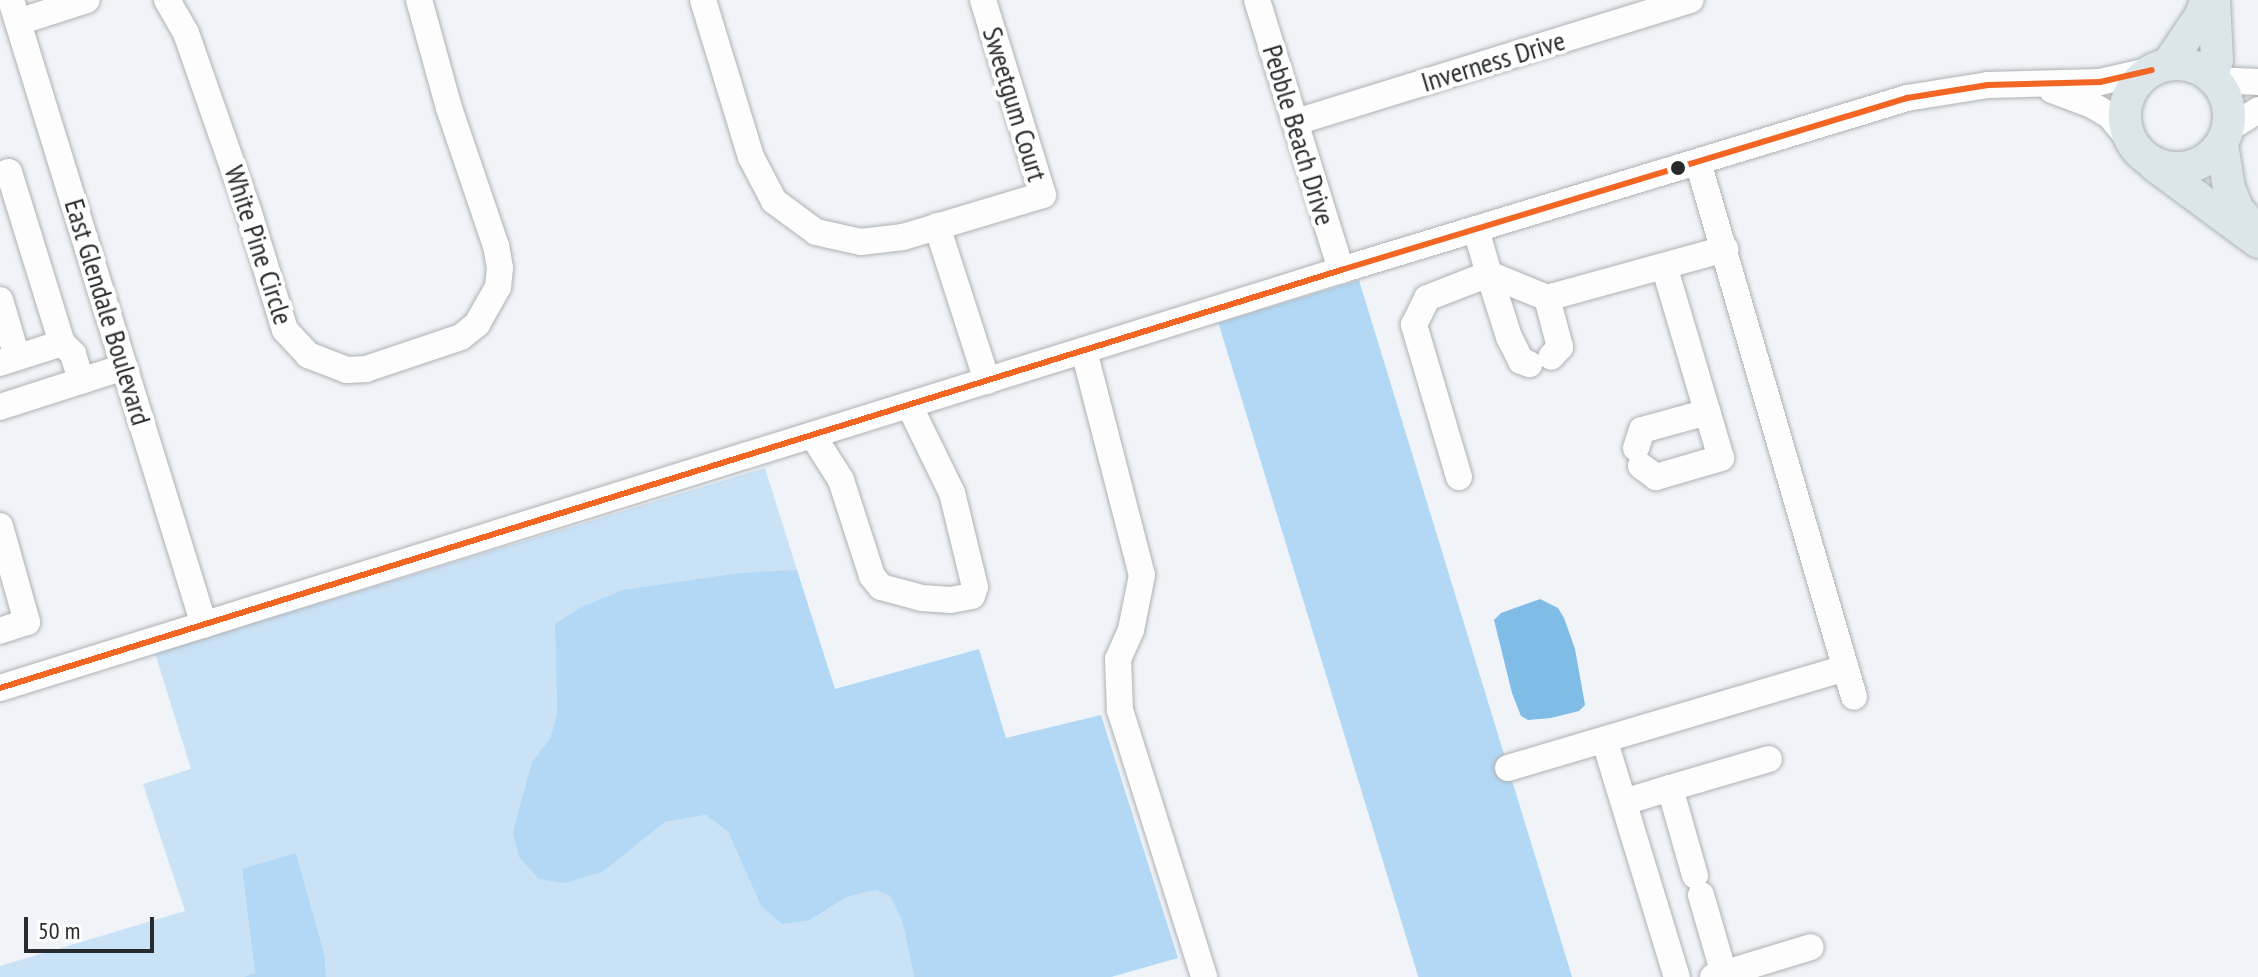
<!DOCTYPE html>
<html>
<head>
<meta charset="utf-8">
<style>
  body { margin:0 }
  #map { position:relative; width:2258px; height:977px; overflow:hidden; background:#f0f4f8; font-family:"PT Sans Narrow",sans-serif }
  div>[style] { position:absolute }
  [style*='--x'] { left:calc(var(--x)*1px); top:calc(var(--y)*1px); width:calc(var(--w)*1px); rotate:calc(var(--a)*1deg) }
  .green>* { inset:0; background:#cae2f6 }
  .forest>* { inset:0; background:#b2d8f5; transform-origin:0 0 }
  .water>* { inset:0; background:#7fbce6 }
  .roads { filter:drop-shadow(0 0 2px #aeb1b4) drop-shadow(0 0 2px #aeb1b4) }
  .minor>* { height:26px; margin:-13px; padding:0 13px; transform-origin:13px; border-radius:13px; background:#fdfdfe }
  .major>* { height:32px; margin:-16px; padding:0 16px; transform-origin:16px; border-radius:16px; background:#dce5ea }
  .major>.ring { margin:-16px; padding:0; box-sizing:content-box; background:none; border:32px solid #dce5ea; border-radius:50% }
  .bus-1>* { height:6px; margin:-3px; padding:0 3px; transform-origin:3px; border-radius:3px; background:#f26522 }
  .dots>* { width:22px; height:22px; translate:-50% -50%; box-sizing:border-box; border:4px solid #fff; border-radius:50% }
  span { translate:-50% -50%; white-space:nowrap; text-align:center; line-height:1.15; -webkit-text-stroke:8px #fff; paint-order:stroke }
  .street-label { font-size:28px; color:#282b2d }
  .scale { position:absolute; left:24px; top:917px; width:130px; height:36px; box-sizing:border-box; border:4px solid #282b2d; border-top:0; padding-left:10px; font-size:24px; line-height:28px; white-space:nowrap; color:#282b2d; -webkit-text-stroke:6px #fff; paint-order:stroke }
</style>
</head>
<body>
<div id="map">
  <div class="green">
    <i style="clip-path:polygon(765px 468px,797px 570px,680px 582px,555px 624px,557px 714px,550px 738px,532px 762px,604px 871px,665px 822px,707px 815px,728px 832px,761px 906px,810px 920px,847px 897px,876px 890px,890px 896px,902px 920px,914px 977px,326px 977px,325px 956px,296px 853px,242px 870px,255px 973px,243px 977px,0 977px,0 966px,185px 911px,143px 784px,191px 769px,155px 653px)"></i>
  </div>
  <div class="forest">
    <i style="left:1359px;top:280px;width:730px;height:147px;rotate:73deg"></i>
    <i style="clip-path:polygon(797px 570px,835px 689px,979px 649px,1006px 738px,1101px 715px,1178px 958px,1111px 977px,914px 977px,902px 920px,890px 896px,876px 890px,847px 897px,810px 920px,782px 924px,761px 906px,728px 832px,706px 815px,665px 822px,604px 871px,565px 883px,539px 879px,519px 857px,513px 832px,532px 762px,550px 738px,557px 714px,555px 624px,582px 607px,623px 590px,740px 573px)"></i>
    <i style="clip-path:polygon(296px 853px,325px 956px,326px 977px,243px 977px,255px 973px,242px 869px)"></i>
  </div>
  <div class="water">
    <i style="clip-path:polygon(1540px 599px,1558px 608px,1564px 618px,1575px 649px,1585px 705px,1579px 711px,1551px 718px,1528px 720px,1521px 716px,1512px 693px,1494px 620px,1501px 613px)"></i>
  </div>
  <div class="roads">
    <div class="minor">
      <i style="--x:11;--y:0;--w:654;--a:72.84"></i>
      <i style="--x:167;--y:0;--w:38;--a:60"></i>
      <i style="--x:186;--y:33;--w:191;--a:70.7"></i>
      <i style="--x:249;--y:213;--w:122;--a:72.9"></i>
      <i style="--x:285;--y:330;--w:34;--a:47"></i>
      <i style="--x:308;--y:355;--w:42;--a:21"></i>
      <i style="--x:347;--y:370;--w:19;--a:-3"></i>
      <i style="--x:366;--y:369;--w:100;--a:-18.6"></i>
      <i style="--x:461;--y:337;--w:21;--a:-39"></i>
      <i style="--x:477;--y:324;--w:43;--a:-60.4"></i>
      <i style="--x:498;--y:287;--w:19;--a:-84"></i>
      <i style="--x:500;--y:268;--w:22;--a:-100"></i>
      <i style="--x:496;--y:246;--w:146;--a:-108.8"></i>
      <i style="--x:449;--y:108;--w:112;--a:-105.5"></i>
      <i style="--x:703;--y:0;--w:164;--a:73"></i>
      <i style="--x:751;--y:157;--w:50;--a:62.4"></i>
      <i style="--x:774;--y:201;--w:52;--a:36.4"></i>
      <i style="--x:816;--y:232;--w:46;--a:12.5"></i>
      <i style="--x:861;--y:242;--w:42;--a:-6.8"></i>
      <i style="--x:903;--y:237;--w:146;--a:-16.7"></i>
      <i style="--x:1043;--y:195;--w:204;--a:-107.1"></i>
      <i style="--x:1257;--y:0;--w:283;--a:72.7"></i>
      <i style="--x:18;--y:22;--w:72;--a:-17.7"></i>
      <i style="--x:2215;--y:80;--w:43;--a:2.7"></i>
      <i style="--x:2052;--y:90;--w:43;--a:20.6"></i>
      <i style="--x:2092;--y:105;--w:21;--a:31"></i>
      <i style="--x:2110;--y:116;--w:38;--a:50"></i>
      <i style="--x:1296;--y:122;--w:413;--a:-17.2"></i>
      <i style="--x:2228;--y:129;--w:36;--a:-32"></i>
      <i style="--x:1698;--y:162;--w:557;--a:73.74"></i>
      <i style="--x:0;--y:175;--w:9;--a:-18"></i>
      <i style="--x:9;--y:172;--w:179;--a:72.8"></i>
      <i style="--x:62;--y:343;--w:16;--a:45"></i>
      <i style="--x:73;--y:354;--w:28;--a:73"></i>
      <i style="--x:937;--y:226;--w:163;--a:72.1"></i>
      <i style="--x:1476;--y:230;--w:46;--a:73.5"></i>
      <i style="--x:1489;--y:274;--w:63;--a:22.5"></i>
      <i style="--x:1547;--y:298;--w:185;--a:-15.4"></i>
      <i style="--x:1547;--y:298;--w:51;--a:75.1"></i>
      <i style="--x:1560;--y:347;--w:13;--a:132"></i>
      <i style="--x:0;--y:300;--w:59;--a:73.4"></i>
      <i style="--x:1084;--y:351;--w:231;--a:75.5"></i>
      <i style="--x:1142;--y:575;--w:56;--a:101.3"></i>
      <i style="--x:1131;--y:630;--w:32;--a:114"></i>
      <i style="--x:1118;--y:659;--w:51;--a:87.8"></i>
      <i style="--x:1120;--y:710;--w:280;--a:72.5"></i>
      <i style="--x:0;--y:363;--w:65;--a:-17.9"></i>
      <i style="--x:0;--y:407;--w:130;--a:-17.9"></i>
      <i style="--x:813;--y:436;--w:52;--a:57.5"></i>
      <i style="--x:841;--y:480;--w:101;--a:72.1"></i>
      <i style="--x:872;--y:576;--w:14;--a:51"></i>
      <i style="--x:881;--y:587;--w:42;--a:15"></i>
      <i style="--x:922;--y:598;--w:29;--a:4"></i>
      <i style="--x:951;--y:600;--w:21;--a:-11"></i>
      <i style="--x:972;--y:596;--w:9;--a:-72"></i>
      <i style="--x:975;--y:587;--w:97;--a:-103.7"></i>
      <i style="--x:952;--y:493;--w:98;--a:-116"></i>
      <i style="--x:1636;--y:448;--w:19;--a:-72"></i>
      <i style="--x:1642;--y:430;--w:68;--a:-15.3"></i>
      <i style="--x:1641;--y:466;--w:19;--a:36"></i>
      <i style="--x:1656;--y:477;--w:68;--a:-16.3"></i>
      <i style="--x:1721;--y:458;--w:200;--a:-106.5"></i>
      <i style="--x:1459;--y:477;--w:159;--a:-106.5"></i>
      <i style="--x:1414;--y:325;--w:30;--a:-64"></i>
      <i style="--x:1427;--y:298;--w:66;--a:-21.2"></i>
      <i style="--x:1489;--y:274;--w:66;--a:72.4"></i>
      <i style="--x:1509;--y:337;--w:27;--a:63"></i>
      <i style="--x:1521;--y:361;--w:9;--a:21"></i>
      <i style="--x:0;--y:526;--w:100;--a:74.3"></i>
      <i style="--x:27;--y:622;--w:28;--a:162"></i>
      <i style="--x:0;--y:688;--w:1405;--a:-17.31"></i>
      <i style="--x:1341;--y:270;--w:592;--a:-16.9"></i>
      <i style="--x:1907;--y:98;--w:82;--a:-9.1"></i>
      <i style="--x:1988;--y:85;--w:112;--a:-1.5"></i>
      <i style="--x:2100;--y:82;--w:53;--a:-13"></i>
      <i style="--x:1605;--y:742;--w:246;--a:73"></i>
      <i style="--x:1508;--y:768;--w:352;--a:-16.5"></i>
      <i style="--x:1670;--y:788;--w:103;--a:-16.3"></i>
      <i style="--x:1624;--y:802;--w:48;--a:-16.9"></i>
      <i style="--x:1670;--y:788;--w:91;--a:74.1"></i>
      <i style="--x:1701;--y:895;--w:82;--a:73.8"></i>
      <i style="--x:1713;--y:977;--w:102;--a:-17"></i>
    </div>
    <div class="major">
      <i class="ring" style="left:2125px;top:64px;width:72px;height:72px"></i>
      <i style="--x:2168;--y:64;--w:57;--a:-55.8"></i>
      <i style="--x:2200;--y:17;--w:18;--a:-68"></i>
      <i style="--x:2211;--y:77;--w:18;--a:-71"></i>
      <i style="--x:2217;--y:60;--w:60;--a:-92.9"></i>
      <i style="--x:2222;--y:144;--w:45;--a:81"></i>
      <i style="--x:2229;--y:188;--w:22;--a:68"></i>
      <i style="--x:2237;--y:208;--w:27;--a:51"></i>
      <i style="--x:2154;--y:165;--w:129;--a:36.5"></i>
    </div>
  </div>
  <div class="bus-1">
    <i style="--x:0;--y:688;--w:1405;--a:-17.31"></i>
    <i style="--x:1341;--y:270;--w:592;--a:-16.9"></i>
    <i style="--x:1907;--y:98;--w:82;--a:-9.1"></i>
    <i style="--x:1988;--y:85;--w:112;--a:-1.5"></i>
    <i style="--x:2100;--y:82;--w:53;--a:-13"></i>
  </div>
  <div class="dots">
    <i style="left:1678px;top:168px;background:#282b2d"></i>
  </div>
  <div class="street-label">
    <span style="left:1493px;top:61px;rotate:-17deg">Inverness Drive</span>
    <span style="left:1015px;top:104px;rotate:73deg">Sweetgum Court</span>
    <span style="left:1299px;top:135px;rotate:73deg">Pebble Beach Drive</span>
    <span style="left:259px;top:245px;rotate:72deg">White Pine Circle</span>
    <span style="left:108px;top:312px;rotate:73deg">East Glendale Boulevard</span>
  </div>
  <div class="scale">50 m</div>
</div>
</body>
</html>
